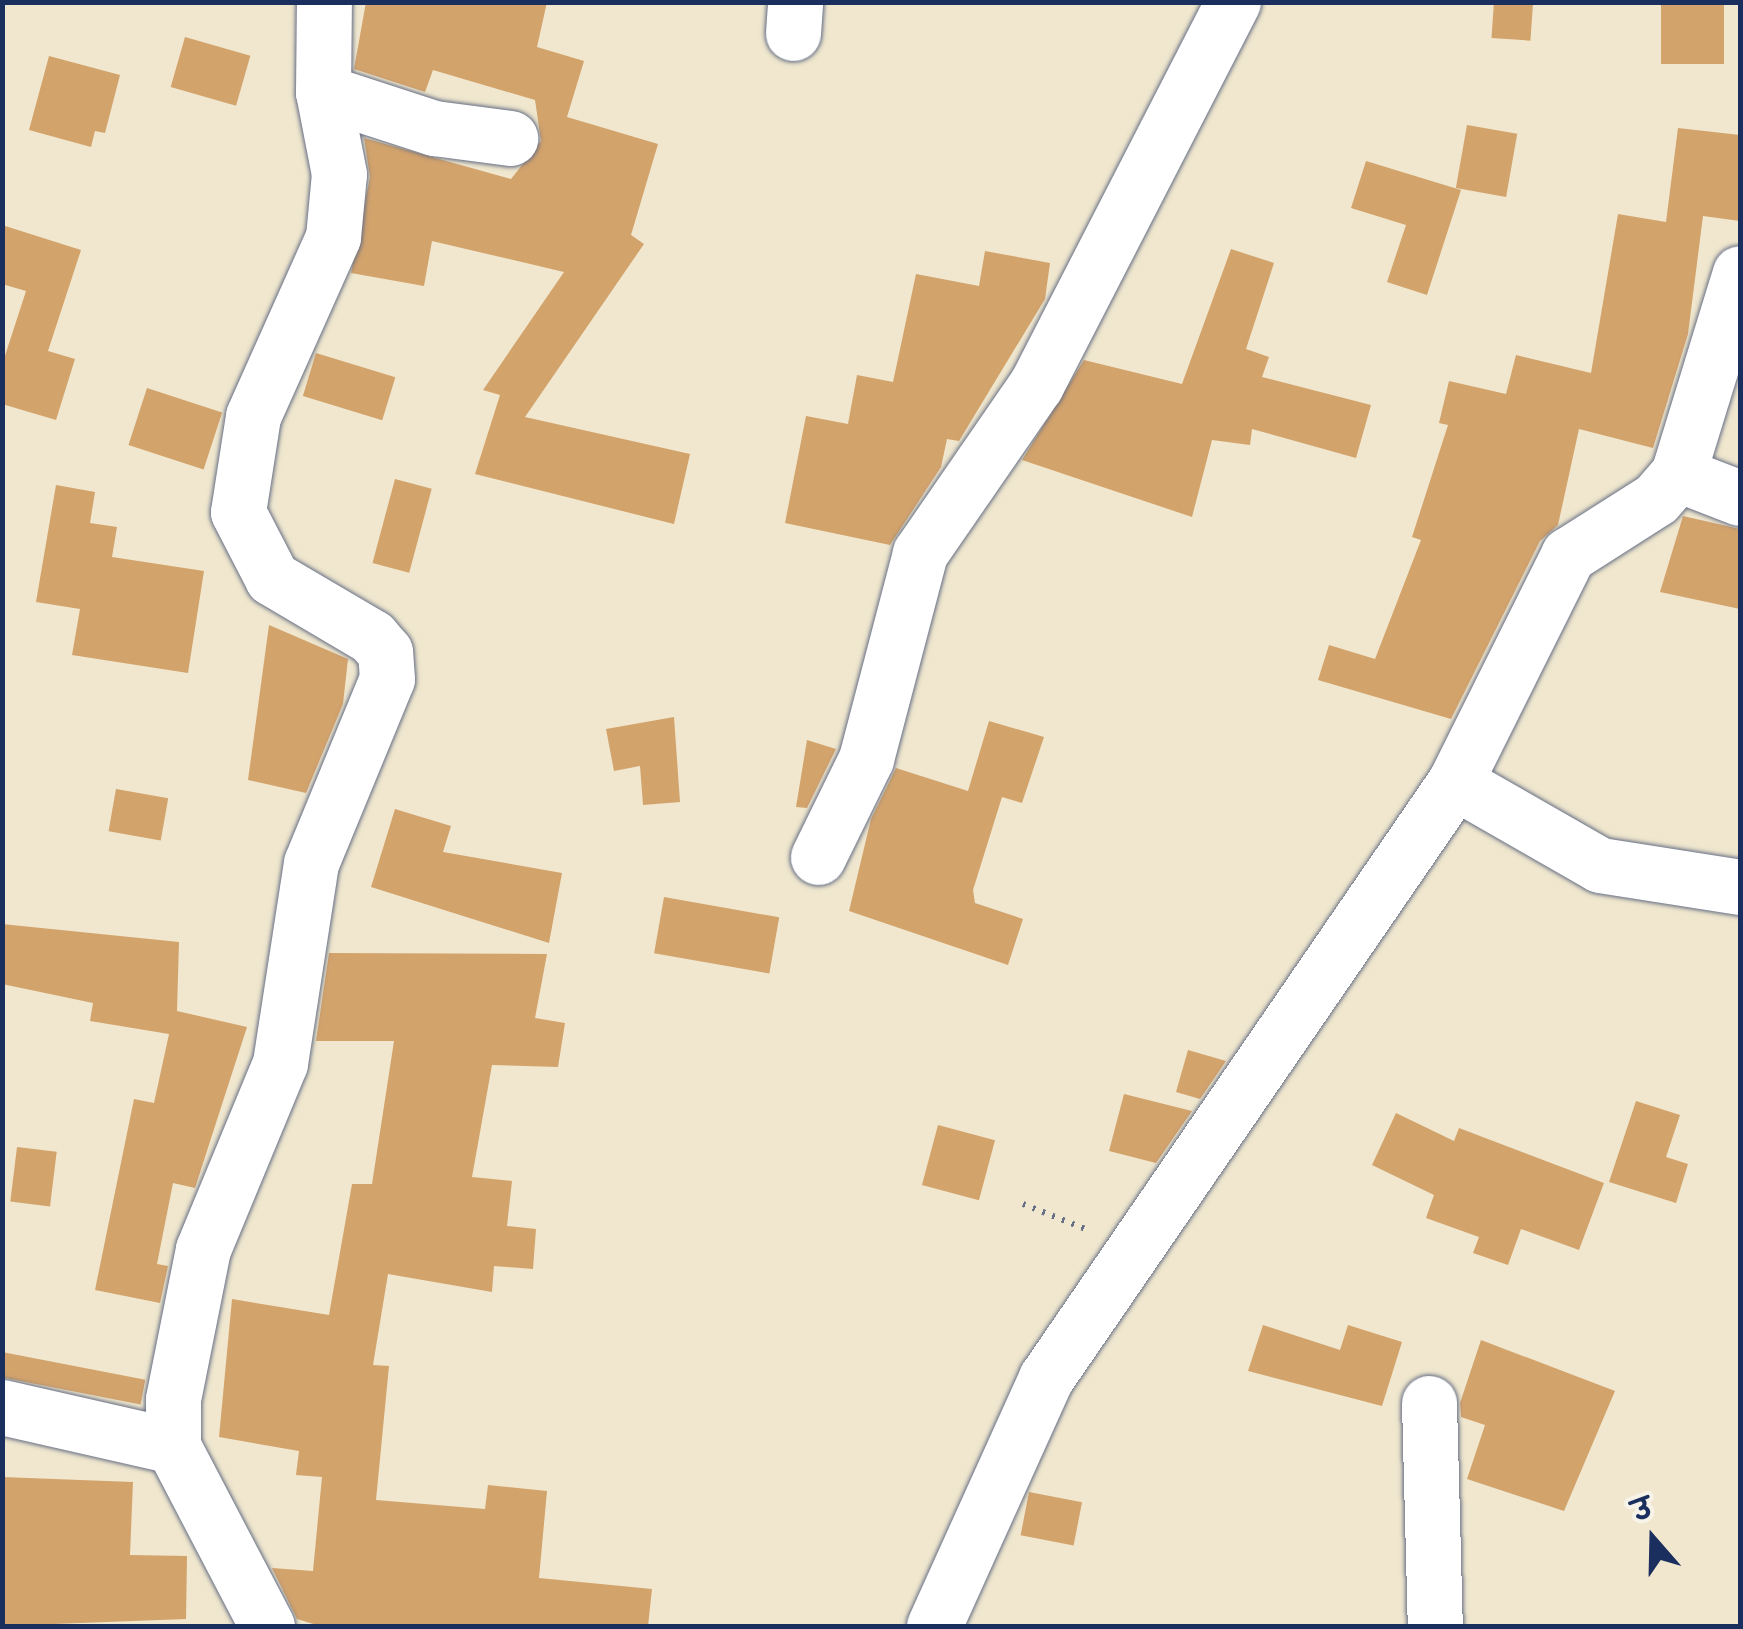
<!DOCTYPE html>
<html>
<head>
<meta charset="utf-8">
<style>
  body { margin:0 }
  #map { position:relative; width:1743px; height:1629px; overflow:hidden; background:#f0e7ce; font-family:"Architects Daughter","Playpen Sans Deva",sans-serif }
  div>[style] { position:absolute }
  [style*='--x'] { left:calc(var(--x)*1px); top:calc(var(--y)*1px); width:calc(var(--w)*1px); rotate:calc(var(--a)*1deg) }
  .building>* { inset:0; background:#d3a36c; transform-origin:0 0 }
  .path>* { height:6px; margin-top:-3px; transform-origin:0; background:repeating-linear-gradient(90deg,#666f85 0 2.5px,transparent 0 10.5px) }
  .roads { filter:drop-shadow(0 0 2px #666f85) drop-shadow(0 0 2px #666f85) }
  .minor>* { height:55px; margin:-27.5px; padding:0 27.5px; transform-origin:27.5px; border-radius:27.5px; background:#fff }
  span { translate:-50% -50%; white-space:nowrap; text-align:center; line-height:1.15; -webkit-text-stroke:8px #f7f3e8; paint-order:stroke }
  .frame { position:absolute; inset:0; border:5px solid #1b2f5e; pointer-events:none }
  .north { position:absolute; left:1603px; top:1489px; width:100px; height:100px; -webkit-text-stroke:8px #f7f3e8; paint-order:stroke; rotate:340deg; font-size:28px; font-weight:700; line-height:40px; text-align:center; color:#1b2f5e }
  .north::after { content:''; display:block; margin:auto; width:35px; height:45px; background:#1b2f5e; clip-path:polygon(50% 0,100% 100%,50% 72%,0 100%) }
</style>
</head>
<body>
<div id="map">
  <div class="building">
    <i style="clip-path:polygon(366px 2px,547px 2px,537px 47px,584px 61px,567px 117px,658px 144px,631px 235px,644px 244px,525px 417px,690px 454px,674px 524px,475px 474px,500px 395px,483px 390px,564px 272px,432px 241px,424px 286px,351px 273px,370px 177px,364px 138px,511px 179px,541px 141px,535px 100px,433px 70px,425px 92px,354px 69px)"></i>
    <i style="left:1494px;top:2px;width:39px;height:36px;rotate:4deg"></i>
    <i style="left:1661px;top:2px;width:63px;height:62px"></i>
    <i style="left:185px;top:37px;width:68px;height:52px;rotate:16deg"></i>
    <i style="clip-path:polygon(49px 56px,120px 75px,105px 133px,95px 131px,91px 147px,29px 130px)"></i>
    <i style="left:1467px;top:125px;width:51px;height:64px;rotate:10deg"></i>
    <i style="clip-path:polygon(1678px 128px,1740px 135px,1740px 221px,1703px 216px,1688px 334px,1653px 448px,1579px 429px,1558px 525px,1540px 541px,1451px 719px,1318px 680px,1329px 645px,1375px 659px,1421px 540px,1412px 537px,1448px 425px,1439px 423px,1449px 381px,1506px 394px,1516px 355px,1591px 373px,1618px 214px,1666px 222px)"></i>
    <i style="clip-path:polygon(1366px 161px,1461px 190px,1427px 295px,1387px 282px,1406px 225px,1351px 208px)"></i>
    <i style="clip-path:polygon(2px 225px,81px 250px,48px 351px,75px 359px,56px 420px,2px 404px,2px 365px,26px 291px,2px 284px)"></i>
    <i style="clip-path:polygon(1231px 249px,1274px 263px,1246px 349px,1269px 357px,1262px 377px,1371px 405px,1356px 458px,1252px 429px,1250px 445px,1212px 440px,1192px 517px,1022px 460px,1084px 360px,1182px 384px)"></i>
    <i style="clip-path:polygon(985px 251px,1050px 263px,1045px 299px,959px 441px,947px 439px,941px 467px,890px 545px,785px 523px,806px 416px,848px 424px,857px 375px,893px 382px,916px 274px,979px 286px)"></i>
    <i style="left:316px;top:353px;width:83px;height:45px;rotate:17deg"></i>
    <i style="left:147px;top:388px;width:79px;height:60px;rotate:18deg"></i>
    <i style="left:395px;top:479px;width:38px;height:87px;rotate:15deg"></i>
    <i style="clip-path:polygon(56px 485px,95px 492px,90px 523px,117px 527px,112px 557px,204px 571px,188px 673px,72px 655px,80px 609px,36px 602px)"></i>
    <i style="clip-path:polygon(1683px 516px,1740px 529px,1740px 609px,1660px 592px)"></i>
    <i style="clip-path:polygon(269px 625px,348px 659px,343px 704px,306px 793px,248px 780px)"></i>
    <i style="clip-path:polygon(674px 717px,680px 802px,643px 805px,640px 766px,614px 771px,606px 729px)"></i>
    <i style="clip-path:polygon(989px 721px,1044px 737px,1022px 803px,1002px 797px,973px 890px,975px 903px,1023px 919px,1008px 965px,849px 911px,871px 819px,896px 768px,968px 791px)"></i>
    <i style="clip-path:polygon(807px 740px,836px 749px,807px 808px,796px 807px)"></i>
    <i style="left:116px;top:789px;width:53px;height:43px;rotate:10deg"></i>
    <i style="clip-path:polygon(395px 809px,451px 826px,443px 852px,562px 873px,549px 943px,371px 887px)"></i>
    <i style="left:664px;top:897px;width:117px;height:57px;rotate:10deg"></i>
    <i style="clip-path:polygon(2px 924px,179px 942px,177px 1011px,247px 1027px,195px 1188px,173px 1183px,157px 1264px,168px 1266px,160px 1303px,95px 1290px,134px 1099px,154px 1103px,169px 1034px,90px 1021px,93px 1003px,2px 984px)"></i>
    <i style="clip-path:polygon(329px 953px,547px 954px,535px 1018px,565px 1023px,558px 1067px,492px 1065px,472px 1177px,512px 1181px,507px 1226px,536px 1229px,533px 1269px,494px 1266px,492px 1292px,388px 1274px,373px 1365px,389px 1366px,376px 1500px,485px 1509px,488px 1485px,547px 1491px,539px 1578px,652px 1589px,648px 1626px,320px 1626px,297px 1619px,272px 1568px,313px 1571px,322px 1477px,296px 1475px,299px 1451px,219px 1437px,232px 1299px,329px 1315px,352px 1184px,372px 1184px,394px 1041px,316px 1041px)"></i>
    <i style="clip-path:polygon(1188px 1050px,1226px 1061px,1200px 1099px,1176px 1092px)"></i>
    <i style="clip-path:polygon(1124px 1094px,1192px 1111px,1156px 1163px,1109px 1151px)"></i>
    <i style="clip-path:polygon(1636px 1101px,1680px 1115px,1666px 1157px,1688px 1164px,1676px 1203px,1609px 1182px)"></i>
    <i style="clip-path:polygon(1396px 1113px,1454px 1141px,1459px 1128px,1604px 1183px,1579px 1250px,1521px 1229px,1508px 1265px,1473px 1253px,1479px 1237px,1426px 1218px,1434px 1195px,1372px 1165px)"></i>
    <i style="left:938px;top:1125px;width:59px;height:62px;rotate:15deg"></i>
    <i style="left:17px;top:1147px;width:40px;height:55px;rotate:7deg"></i>
    <i style="clip-path:polygon(1263px 1325px,1340px 1350px,1348px 1325px,1402px 1342px,1382px 1406px,1248px 1371px)"></i>
    <i style="clip-path:polygon(1481px 1340px,1615px 1391px,1564px 1511px,1467px 1479px,1485px 1425px,1461px 1417px,1460px 1403px)"></i>
    <i style="left:2px;top:1352px;width:146px;height:25px;rotate:11deg"></i>
    <i style="clip-path:polygon(2px 1477px,133px 1482px,130px 1555px,187px 1556px,186px 1619px,2px 1626px)"></i>
    <i style="left:1029px;top:1492px;width:54px;height:44px;rotate:11deg"></i>
  </div>
  <div class="path">
    <i style="--x:1023;--y:1204;--w:70;--a:21.8"></i>
  </div>
  <div class="roads">
    <div class="minor">
      <i style="--x:793;--y:33;--w:31;--a:-86"></i>
      <i style="--x:323;--y:92;--w:117;--a:18"></i>
      <i style="--x:434;--y:128;--w:77;--a:7.5"></i>
      <i style="--x:1678;--y:474;--w:66;--a:21.2"></i>
      <i style="--x:1455;--y:782;--w:167;--a:29.8"></i>
      <i style="--x:1600;--y:865;--w:142;--a:8.9"></i>
      <i style="--x:818;--y:857;--w:109;--a:-63.9"></i>
      <i style="--x:866;--y:759;--w:213;--a:-75.3"></i>
      <i style="--x:920;--y:553;--w:204;--a:-55.4"></i>
      <i style="--x:1036;--y:385;--w:431;--a:-62.8"></i>
      <i style="--x:1429;--y:1403;--w:223;--a:88.5"></i>
      <i style="--x:2;--y:1407;--w:175;--a:12.8"></i>
      <i style="--x:267;--y:1626;--w:203;--a:-117.6"></i>
      <i style="--x:173;--y:1446;--w:47;--a:-90"></i>
      <i style="--x:173;--y:1399;--w:153;--a:-78.7"></i>
      <i style="--x:203;--y:1249;--w:201;--a:-67.5"></i>
      <i style="--x:280;--y:1063;--w:202;--a:-81.2"></i>
      <i style="--x:311;--y:863;--w:199;--a:-67.6"></i>
      <i style="--x:387;--y:679;--w:27;--a:-94"></i>
      <i style="--x:385;--y:652;--w:20;--a:-131"></i>
      <i style="--x:372;--y:637;--w:116;--a:-149.5"></i>
      <i style="--x:272;--y:578;--w:74;--a:-117.3"></i>
      <i style="--x:238;--y:512;--w:97;--a:-81.1"></i>
      <i style="--x:253;--y:416;--w:196;--a:-65.9"></i>
      <i style="--x:333;--y:237;--w:63;--a:-84.6"></i>
      <i style="--x:339;--y:174;--w:84;--a:-101"></i>
      <i style="--x:323;--y:92;--w:90;--a:-89.4"></i>
      <i style="--x:934;--y:1626;--w:272;--a:-65.7"></i>
      <i style="--x:1046;--y:1378;--w:723;--a:-55.54"></i>
      <i style="--x:1455;--y:782;--w:254;--a:-63.5"></i>
      <i style="--x:1568;--y:555;--w:104;--a:-32.5"></i>
      <i style="--x:1656;--y:499;--w:33;--a:-49"></i>
      <i style="--x:1678;--y:474;--w:210;--a:-72.9"></i>
    </div>
  </div>
  <div class="frame"></div>
  <div class="north">उ</div>
</div>
</body>
</html>
